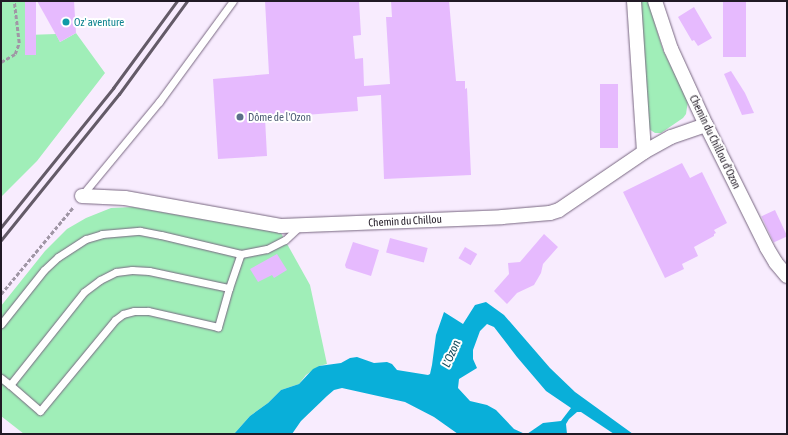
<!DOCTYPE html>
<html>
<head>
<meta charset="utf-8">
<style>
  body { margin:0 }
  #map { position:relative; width:788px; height:435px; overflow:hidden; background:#f8ecfe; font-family:"Asap Condensed",sans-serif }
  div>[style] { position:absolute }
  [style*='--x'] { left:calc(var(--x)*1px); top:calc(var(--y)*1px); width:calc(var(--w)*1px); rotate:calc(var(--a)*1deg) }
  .green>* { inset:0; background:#a0eeb8 }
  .water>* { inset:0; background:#09afd9 }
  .building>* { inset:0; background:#e6bafe; transform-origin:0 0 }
  .path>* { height:2.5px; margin-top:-1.25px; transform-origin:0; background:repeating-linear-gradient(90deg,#a096a5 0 4px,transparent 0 6px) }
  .roads { filter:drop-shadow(0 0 1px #786781) drop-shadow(0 0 1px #786781) }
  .lane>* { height:7px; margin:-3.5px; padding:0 3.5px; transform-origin:3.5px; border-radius:3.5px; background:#fff }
  .street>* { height:14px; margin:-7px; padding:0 7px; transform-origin:7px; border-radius:7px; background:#fff }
  .rail>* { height:3px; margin:-1.5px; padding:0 1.5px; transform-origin:1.5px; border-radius:1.5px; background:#645b68 }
  .dots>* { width:11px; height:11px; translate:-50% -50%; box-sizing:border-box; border:2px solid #fff; border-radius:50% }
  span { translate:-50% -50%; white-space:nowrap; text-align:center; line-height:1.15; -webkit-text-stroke:4px #fff; paint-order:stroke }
  .culture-label { font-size:11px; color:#0d838f }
  .left { translate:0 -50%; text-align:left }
  .service-label { font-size:11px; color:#4e5e75 }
  .street-label { font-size:11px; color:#211a25 }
  .water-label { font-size:12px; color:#104a5c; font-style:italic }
  .frame { position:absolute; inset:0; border:2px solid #211a25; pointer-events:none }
</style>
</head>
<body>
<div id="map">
  <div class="green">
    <i style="clip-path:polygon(1px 1px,25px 1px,27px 35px,56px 34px,60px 42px,76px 33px,105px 73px,37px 161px,1px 197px)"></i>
    <i style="clip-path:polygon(640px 1px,648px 1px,663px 50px,688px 101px,686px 114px,683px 118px,661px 133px,655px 133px,649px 129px)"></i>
    <i style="clip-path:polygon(133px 207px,281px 233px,310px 285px,327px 364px,319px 366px,306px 375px,299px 384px,281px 390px,268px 403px,250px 416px,234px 434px,24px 434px,1px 416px,1px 306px,45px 251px,67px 229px,86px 218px,111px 208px)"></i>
  </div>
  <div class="water">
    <i style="clip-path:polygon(486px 302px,504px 315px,550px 368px,575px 392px,633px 434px,614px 434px,581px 412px,577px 412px,569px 419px,566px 424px,567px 434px,527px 434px,543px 423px,561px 421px,571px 408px,546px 391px,517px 357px,494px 327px,487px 324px,480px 331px,473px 350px,473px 359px,477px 368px,459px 379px,458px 388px,470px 401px,487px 405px,496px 410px,514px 429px,525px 434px,458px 434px,434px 417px,405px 402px,342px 388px,334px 390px,327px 396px,301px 421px,292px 434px,234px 434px,250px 416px,268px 403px,281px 390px,299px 384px,313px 369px,319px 366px,341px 363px,350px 358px,357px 357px,374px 363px,387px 362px,392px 364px,397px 370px,428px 375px,430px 374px,432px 365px,436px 335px,444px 312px,463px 324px,475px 305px)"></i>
  </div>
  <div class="building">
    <i style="left:25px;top:1px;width:11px;height:54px"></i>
    <i style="clip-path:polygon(37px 1px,74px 1px,76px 33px,60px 42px)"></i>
    <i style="clip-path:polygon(265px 1px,359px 1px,361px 35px,353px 36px,355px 59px,363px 58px,364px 86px,390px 84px,386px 17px,392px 17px,391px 1px,449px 1px,456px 81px,465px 81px,465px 89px,467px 88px,471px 175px,384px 179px,381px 95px,357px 97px,358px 111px,265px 118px,267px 156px,218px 159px,213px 79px,269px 74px)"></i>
    <i style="left:723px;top:1px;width:23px;height:56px"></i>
    <i style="clip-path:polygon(694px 7px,712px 38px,698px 46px,694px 40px,692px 41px,678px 17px)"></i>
    <i style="clip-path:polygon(731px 71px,745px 93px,754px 113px,742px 115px,724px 74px)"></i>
    <i style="left:600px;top:84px;width:18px;height:64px"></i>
    <i style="clip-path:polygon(682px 163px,690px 178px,702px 172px,727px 223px,714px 230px,716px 233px,714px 234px,714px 236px,694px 247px,698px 256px,682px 264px,684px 269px,665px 278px,623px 192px)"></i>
    <i style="left:775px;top:210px;width:29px;height:15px;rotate:65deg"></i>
    <i style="clip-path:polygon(544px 234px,558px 247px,543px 264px,541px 273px,534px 285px,517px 293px,507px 304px,494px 291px,509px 274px,508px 263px,520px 262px)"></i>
    <i style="left:390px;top:238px;width:39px;height:15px;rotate:15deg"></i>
    <i style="clip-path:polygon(353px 242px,379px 250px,371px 276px,346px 268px,345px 265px)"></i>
    <i style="left:465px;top:247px;width:14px;height:13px;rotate:30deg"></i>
    <i style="clip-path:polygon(277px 254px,287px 270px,274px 278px,272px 275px,258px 282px,250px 269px)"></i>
  </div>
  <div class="path">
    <i style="--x:1;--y:62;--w:16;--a:-30"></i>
    <i style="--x:15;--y:54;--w:12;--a:-70"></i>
    <i style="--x:19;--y:43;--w:42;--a:-96.8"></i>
    <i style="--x:1;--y:294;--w:114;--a:-50.3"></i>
  </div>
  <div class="roads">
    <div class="lane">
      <i style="--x:82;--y:195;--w:121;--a:-50.4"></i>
      <i style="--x:159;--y:102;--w:125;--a:-53.8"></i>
      <i style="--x:229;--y:288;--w:41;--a:105.8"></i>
      <i style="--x:218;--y:327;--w:72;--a:-167.1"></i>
      <i style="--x:148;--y:311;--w:14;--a:180"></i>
      <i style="--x:134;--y:311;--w:11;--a:165"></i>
      <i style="--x:123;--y:314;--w:10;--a:143"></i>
      <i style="--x:115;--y:320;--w:118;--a:129.5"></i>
      <i style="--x:40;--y:411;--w:40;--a:-139"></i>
      <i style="--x:10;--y:385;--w:119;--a:-51.5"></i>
      <i style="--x:84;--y:292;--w:20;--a:-37"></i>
      <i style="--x:100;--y:280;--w:18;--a:-27"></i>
      <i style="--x:116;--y:272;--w:16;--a:-7"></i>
      <i style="--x:132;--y:270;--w:17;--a:3"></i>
      <i style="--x:149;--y:271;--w:82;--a:12"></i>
      <i style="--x:229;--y:288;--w:36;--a:-71"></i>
      <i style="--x:241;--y:254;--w:26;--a:-11"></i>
      <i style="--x:267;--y:249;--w:20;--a:-27"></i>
      <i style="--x:285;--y:240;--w:19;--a:-43"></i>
      <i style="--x:1;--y:324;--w:69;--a:-51.5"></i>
      <i style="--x:44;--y:270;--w:19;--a:-43"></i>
      <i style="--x:58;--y:257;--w:33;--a:-33"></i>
      <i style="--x:86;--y:239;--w:17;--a:-17"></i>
      <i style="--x:102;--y:234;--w:38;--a:-5"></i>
      <i style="--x:140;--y:231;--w:21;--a:11"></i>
      <i style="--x:161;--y:235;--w:82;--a:13.4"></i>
      <i style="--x:1;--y:378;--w:11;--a:38"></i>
    </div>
    <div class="street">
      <i style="--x:634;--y:1;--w:151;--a:86.2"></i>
      <i style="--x:655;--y:1;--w:51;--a:71.6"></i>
      <i style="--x:671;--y:49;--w:84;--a:65.3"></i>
      <i style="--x:706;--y:125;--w:137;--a:63.6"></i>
      <i style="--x:767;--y:248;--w:17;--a:59"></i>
      <i style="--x:776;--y:263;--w:17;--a:50"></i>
      <i style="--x:82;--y:196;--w:43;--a:2.7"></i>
      <i style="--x:125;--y:198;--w:158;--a:10.2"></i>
      <i style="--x:281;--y:226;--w:221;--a:-2.3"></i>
      <i style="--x:502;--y:217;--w:48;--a:-4.8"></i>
      <i style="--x:550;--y:213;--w:9;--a:-18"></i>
      <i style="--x:559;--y:210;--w:103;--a:-34.3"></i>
      <i style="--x:644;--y:152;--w:31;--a:-29"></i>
      <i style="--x:671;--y:137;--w:37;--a:-19"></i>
    </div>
  </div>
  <div class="rail">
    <i style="--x:1;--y:227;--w:179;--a:-51.1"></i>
    <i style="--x:113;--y:88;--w:108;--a:-53.7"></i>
    <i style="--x:1;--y:240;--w:188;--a:-51.1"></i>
    <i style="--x:119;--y:94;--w:115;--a:-53.8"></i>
  </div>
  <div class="dots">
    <i style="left:66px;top:22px;background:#0f9aa8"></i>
    <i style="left:240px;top:117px;background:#5c6f8a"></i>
  </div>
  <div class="culture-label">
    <span class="left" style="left:74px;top:22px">Oz' aventure</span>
  </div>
  <div class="service-label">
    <span class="left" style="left:248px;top:117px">Dôme de l'Ozon</span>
  </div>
  <div class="street-label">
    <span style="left:715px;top:142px;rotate:64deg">Chemin du Chillou d'Ozon</span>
    <span style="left:405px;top:221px;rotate:-3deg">Chemin du Chillou</span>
  </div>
  <div class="water-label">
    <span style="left:452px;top:354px;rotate:-66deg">L'Ozon</span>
  </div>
  <div class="frame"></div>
</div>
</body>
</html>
